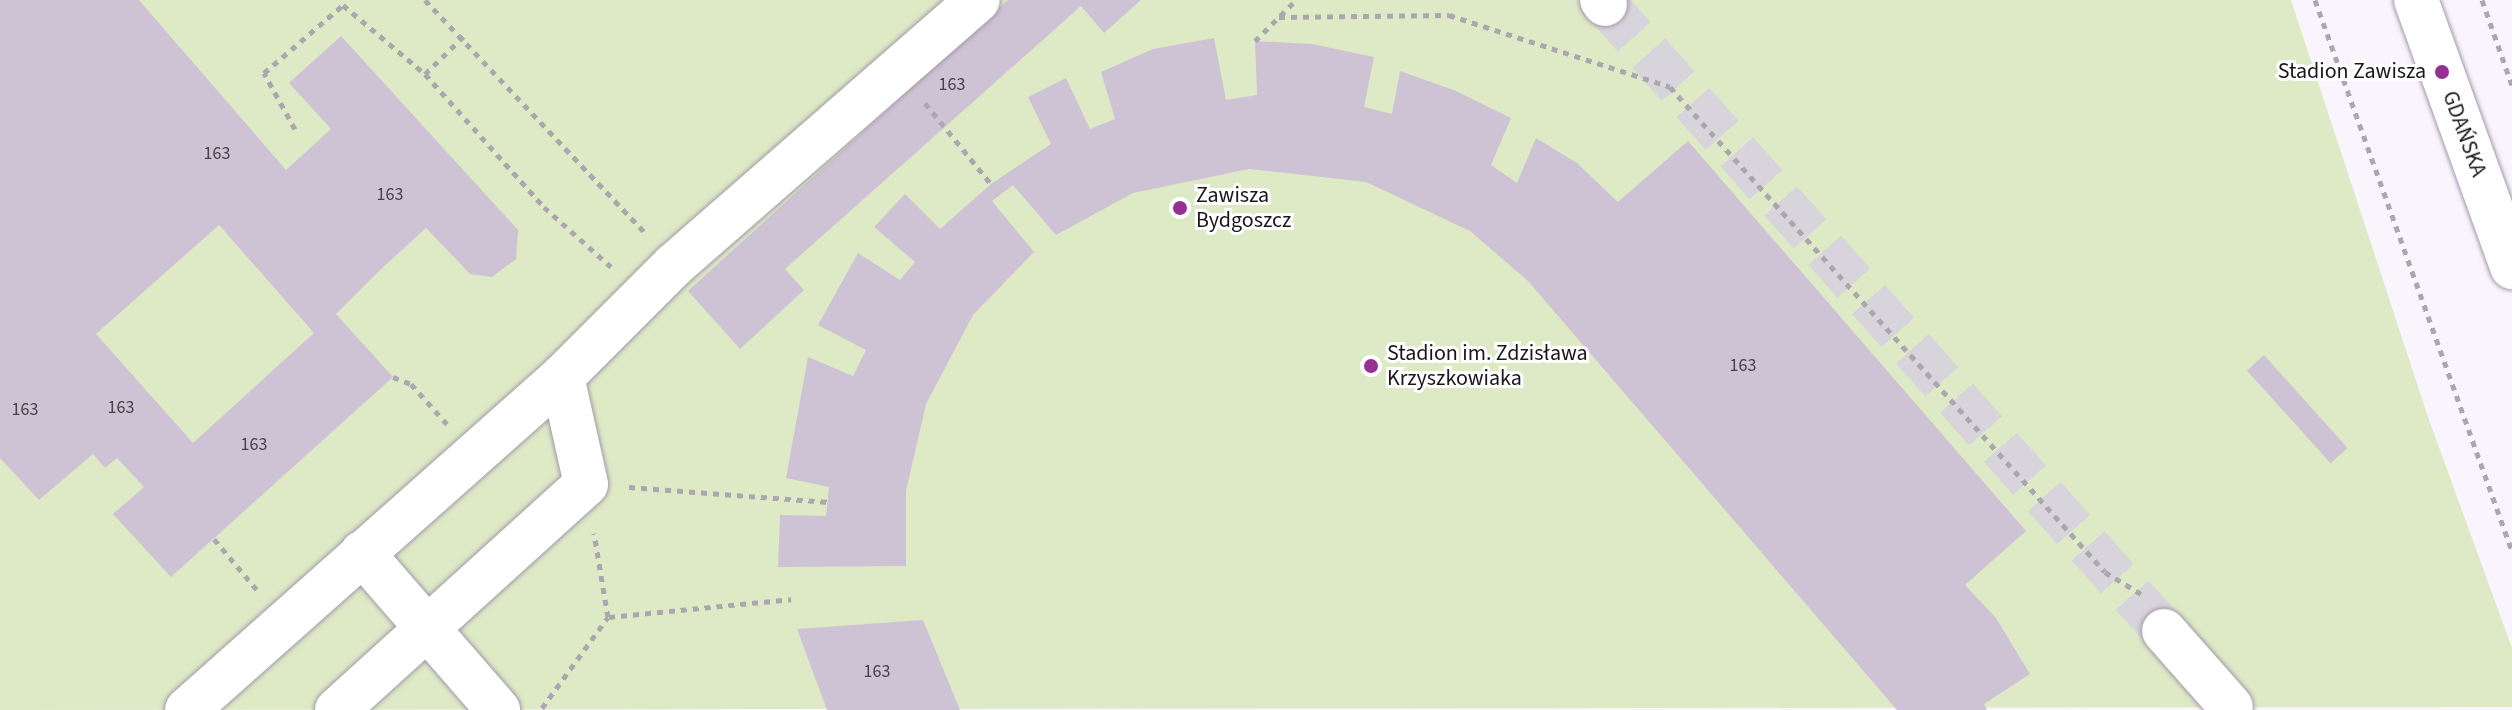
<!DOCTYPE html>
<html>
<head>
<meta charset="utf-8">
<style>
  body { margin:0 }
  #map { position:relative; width:2512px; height:710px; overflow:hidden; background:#faf5fd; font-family:"Source Sans 3",sans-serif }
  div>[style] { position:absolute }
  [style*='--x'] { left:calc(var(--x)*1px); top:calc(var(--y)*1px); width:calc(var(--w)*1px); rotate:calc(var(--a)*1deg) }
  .green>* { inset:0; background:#deeac6 }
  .building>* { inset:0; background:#cec3d4; transform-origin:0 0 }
  .minor-tunnel>* { height:44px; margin-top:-22px; transform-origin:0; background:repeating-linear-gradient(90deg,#d8d4db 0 44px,transparent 0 66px) }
  .path>* { height:5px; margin-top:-2.5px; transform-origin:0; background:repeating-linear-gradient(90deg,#aca7af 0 6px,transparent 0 12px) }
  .roads { filter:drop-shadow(0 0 2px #a499aa) drop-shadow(0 0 2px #a499aa) }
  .minor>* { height:44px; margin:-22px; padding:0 22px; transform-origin:22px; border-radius:22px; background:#fff }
  .major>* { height:44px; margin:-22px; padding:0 22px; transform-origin:22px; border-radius:22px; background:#fff }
  .dots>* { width:22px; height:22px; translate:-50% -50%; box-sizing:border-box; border:4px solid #fff; border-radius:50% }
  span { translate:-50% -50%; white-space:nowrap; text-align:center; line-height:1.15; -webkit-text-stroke:6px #fff; paint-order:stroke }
  .number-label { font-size:18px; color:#47414a }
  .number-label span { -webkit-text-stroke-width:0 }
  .poi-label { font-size:22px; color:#1a161c }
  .right { translate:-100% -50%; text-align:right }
  .left { translate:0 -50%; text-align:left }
  .street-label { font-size:22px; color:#1a161c }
</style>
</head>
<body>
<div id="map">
  <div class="green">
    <i style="clip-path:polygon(0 0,2291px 0,2428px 417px,2512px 648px,2512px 707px,0 710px)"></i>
  </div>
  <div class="building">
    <i style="clip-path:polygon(evenodd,0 0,139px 0,286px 170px,331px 129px,289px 83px,341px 36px,518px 230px,516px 259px,492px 277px,470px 274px,426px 228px,379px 271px,336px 314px,393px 377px,171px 577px,113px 514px,144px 487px,117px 458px,105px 468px,93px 454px,39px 500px,0 458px,0 0,219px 225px,314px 333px,193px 443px,96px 334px,219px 225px)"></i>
    <i style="clip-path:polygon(1008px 0,1141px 0,1104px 33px,1081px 6px,785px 269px,804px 290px,740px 349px,688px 291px)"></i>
    <i style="clip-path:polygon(1214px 38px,1226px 100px,1257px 95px,1255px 41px,1312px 44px,1374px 57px,1364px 107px,1392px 114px,1400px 71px,1456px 91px,1511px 118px,1491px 165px,1517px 183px,1536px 138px,1577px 163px,1618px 202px,1688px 141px,2026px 531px,1965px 585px,1996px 618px,2030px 674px,1984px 704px,1987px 710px,1897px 710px,1528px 281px,1470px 231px,1366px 182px,1249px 169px,1133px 193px,1056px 235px,1013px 185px,992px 201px,1034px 252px,973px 315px,926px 404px,906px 491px,906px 566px,778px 567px,780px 515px,826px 516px,829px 487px,786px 478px,808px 357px,853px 376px,866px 350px,818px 325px,858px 253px,900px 280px,915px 262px,874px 227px,905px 194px,940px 229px,991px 184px,1051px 144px,1028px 97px,1066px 78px,1090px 129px,1115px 119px,1101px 72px,1153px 49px)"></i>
    <i style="left:2264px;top:355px;width:125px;height:23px;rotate:48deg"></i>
    <i style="clip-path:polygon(923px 620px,960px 710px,827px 710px,797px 629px)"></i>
  </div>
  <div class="minor-tunnel">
    <i style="--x:1605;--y:4;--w:840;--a:48.28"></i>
  </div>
  <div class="path">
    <i style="--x:425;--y:0;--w:323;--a:46.6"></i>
    <i style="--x:2315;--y:0;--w:585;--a:70.33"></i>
    <i style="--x:2482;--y:0;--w:90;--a:70.6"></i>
    <i style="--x:1279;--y:17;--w:170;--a:-0.7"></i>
    <i style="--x:1449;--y:15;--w:232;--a:18"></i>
    <i style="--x:1670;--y:87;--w:651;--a:48.11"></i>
    <i style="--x:2105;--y:572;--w:44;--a:31.2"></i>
    <i style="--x:1255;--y:41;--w:58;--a:-45"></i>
    <i style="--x:425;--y:74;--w:54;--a:-44.3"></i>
    <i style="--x:925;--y:103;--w:104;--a:50.8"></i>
    <i style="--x:295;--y:129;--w:64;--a:-119"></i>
    <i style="--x:264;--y:73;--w:104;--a:-40.7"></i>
    <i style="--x:343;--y:5;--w:107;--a:40.1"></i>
    <i style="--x:425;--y:74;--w:178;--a:48.2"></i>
    <i style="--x:544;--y:207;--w:90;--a:41.8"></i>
    <i style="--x:393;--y:377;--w:19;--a:21"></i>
    <i style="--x:411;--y:384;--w:54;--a:48"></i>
    <i style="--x:629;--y:487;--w:200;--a:4.3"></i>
    <i style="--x:214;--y:539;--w:68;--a:49.8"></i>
    <i style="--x:609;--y:617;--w:183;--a:-5.6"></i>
    <i style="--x:542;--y:708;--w:112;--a:-54"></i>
    <i style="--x:608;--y:617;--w:85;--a:-99.5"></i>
  </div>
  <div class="roads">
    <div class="minor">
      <i style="--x:1602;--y:0;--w:5;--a:53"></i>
      <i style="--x:362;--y:553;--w:208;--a:49.1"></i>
      <i style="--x:2164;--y:631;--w:101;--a:48.6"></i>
      <i style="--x:187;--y:710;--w:502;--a:-41.61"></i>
      <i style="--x:562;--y:377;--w:158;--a:-45"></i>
      <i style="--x:674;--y:265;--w:403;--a:-41.1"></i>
      <i style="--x:337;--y:710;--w:336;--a:-42.2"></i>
      <i style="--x:586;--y:484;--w:110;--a:-102.6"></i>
    </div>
    <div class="major">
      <i style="--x:2416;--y:0;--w:284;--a:70.2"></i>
    </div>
  </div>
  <div class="dots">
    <i style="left:2442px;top:72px;background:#963094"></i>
    <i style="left:1180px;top:208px;background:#963094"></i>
    <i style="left:1371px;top:366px;background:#963094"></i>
  </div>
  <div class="number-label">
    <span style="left:952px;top:85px">163</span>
    <span style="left:217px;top:154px">163</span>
    <span style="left:390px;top:195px">163</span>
    <span style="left:1743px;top:366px">163</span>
    <span style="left:121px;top:408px">163</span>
    <span style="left:25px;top:410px">163</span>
    <span style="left:254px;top:445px">163</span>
    <span style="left:877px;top:672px">163</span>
  </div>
  <div class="poi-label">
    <span class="right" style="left:2426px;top:72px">Stadion Zawisza</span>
    <span class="left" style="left:1196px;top:208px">Zawisza<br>Bydgoszcz</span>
    <span class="left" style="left:1387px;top:366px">Stadion im. Zdzisława<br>Krzyszkowiaka</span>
  </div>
  <div class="street-label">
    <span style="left:2464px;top:134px;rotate:70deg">GDAŃSKA</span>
  </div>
</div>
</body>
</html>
